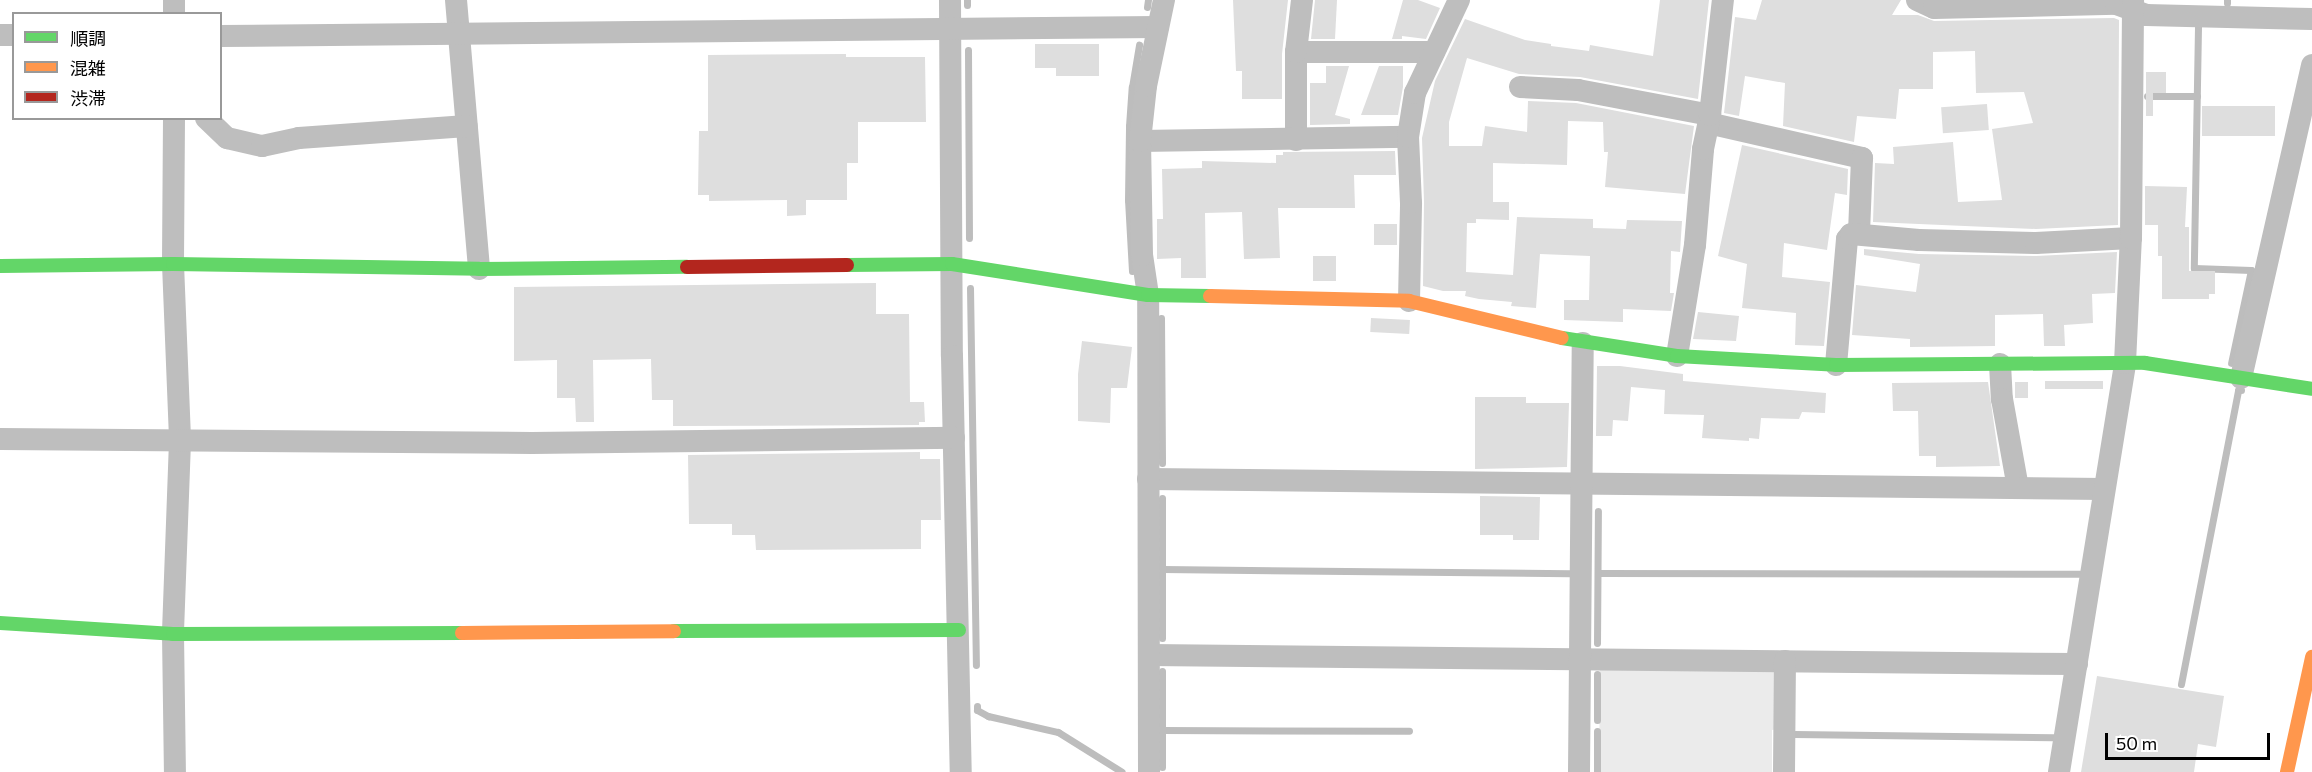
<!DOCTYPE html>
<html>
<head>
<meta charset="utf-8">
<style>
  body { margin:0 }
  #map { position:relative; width:2312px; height:772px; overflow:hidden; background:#fff; font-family:Commissioner,"Noto Sans JP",sans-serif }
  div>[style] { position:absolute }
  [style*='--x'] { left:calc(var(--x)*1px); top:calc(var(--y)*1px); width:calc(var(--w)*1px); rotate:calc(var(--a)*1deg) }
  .green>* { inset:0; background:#ebebeb }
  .stream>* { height:7px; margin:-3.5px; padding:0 3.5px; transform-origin:3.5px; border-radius:3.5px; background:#bdbdbd }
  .building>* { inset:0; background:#dedede; transform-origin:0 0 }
  .street>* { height:22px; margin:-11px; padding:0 11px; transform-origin:11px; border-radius:11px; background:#bebebe }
  .fast>* { height:14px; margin:-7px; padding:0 7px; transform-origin:7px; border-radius:7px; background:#63d668 }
  .slow>* { height:14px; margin:-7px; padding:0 7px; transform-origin:7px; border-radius:7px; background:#ff974d }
  .jam>* { height:14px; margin:-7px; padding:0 7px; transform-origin:7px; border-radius:7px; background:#b3261e }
  span { translate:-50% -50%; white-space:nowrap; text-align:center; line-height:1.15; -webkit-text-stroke:4.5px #fff; paint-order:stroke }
  .legend { position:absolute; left:12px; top:12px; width:210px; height:108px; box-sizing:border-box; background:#fff; border:2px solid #999; margin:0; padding:8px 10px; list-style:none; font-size:18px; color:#000 }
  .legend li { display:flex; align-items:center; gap:12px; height:30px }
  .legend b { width:30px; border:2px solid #999 }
  .scale { position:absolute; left:2105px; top:733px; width:165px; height:27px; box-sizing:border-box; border:3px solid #000; border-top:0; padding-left:8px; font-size:18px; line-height:21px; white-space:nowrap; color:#000; -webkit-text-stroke:4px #fff; paint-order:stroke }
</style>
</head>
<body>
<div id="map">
  <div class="green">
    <i style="clip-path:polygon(1600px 668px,1771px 669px,1777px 675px,1777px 729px,1772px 730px,1772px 772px,1599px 772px)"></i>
  </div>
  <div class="stream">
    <i style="--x:967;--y:0;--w:5;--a:90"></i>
    <i style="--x:2227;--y:0;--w:3;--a:90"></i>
    <i style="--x:1147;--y:7;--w:7;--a:-82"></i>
    <i style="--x:2198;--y:27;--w:241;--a:91"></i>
    <i style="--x:2194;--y:268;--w:57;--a:2"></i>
    <i style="--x:2251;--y:270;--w:95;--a:102.1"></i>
    <i style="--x:968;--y:50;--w:188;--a:89.7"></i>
    <i style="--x:2147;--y:96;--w:50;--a:0"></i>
    <i style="--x:1132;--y:271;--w:71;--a:-93.2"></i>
    <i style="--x:1128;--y:200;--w:74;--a:-89.2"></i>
    <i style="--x:1129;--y:126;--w:39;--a:-86"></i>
    <i style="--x:1132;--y:87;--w:43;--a:-80.5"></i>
    <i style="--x:970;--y:288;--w:377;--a:89.1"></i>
    <i style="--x:1161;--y:318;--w:145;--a:89.6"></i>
    <i style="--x:1162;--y:498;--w:140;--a:90"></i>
    <i style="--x:1162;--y:569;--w:408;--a:0.6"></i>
    <i style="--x:1598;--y:573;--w:482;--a:0.1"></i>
    <i style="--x:1597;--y:643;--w:132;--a:-89.6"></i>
    <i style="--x:1162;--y:671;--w:96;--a:90"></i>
    <i style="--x:2181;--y:684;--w:299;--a:-79"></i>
    <i style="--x:2238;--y:390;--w:3;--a:0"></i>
    <i style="--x:977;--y:706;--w:4;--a:90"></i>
    <i style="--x:977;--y:710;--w:13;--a:29"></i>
    <i style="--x:988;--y:716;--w:72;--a:12.9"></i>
    <i style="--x:1058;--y:732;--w:75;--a:32"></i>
    <i style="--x:1597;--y:720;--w:46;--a:-90"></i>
    <i style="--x:1162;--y:730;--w:247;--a:0.2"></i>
    <i style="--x:1794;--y:734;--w:259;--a:0.7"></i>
    <i style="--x:1597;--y:772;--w:41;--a:-90"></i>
  </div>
  <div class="building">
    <i style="clip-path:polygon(1233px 0,1288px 0,1282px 54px,1282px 99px,1242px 99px,1242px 71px,1236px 71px)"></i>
    <i style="clip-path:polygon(1315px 0,1337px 0,1335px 39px,1311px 39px)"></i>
    <i style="clip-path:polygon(1403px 0,1418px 0,1440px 8px,1426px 39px,1402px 36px,1402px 39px,1392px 39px)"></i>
    <i style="clip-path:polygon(1660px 0,1709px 0,1698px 99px,1580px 77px,1519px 74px,1467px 58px,1449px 122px,1449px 146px,1482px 146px,1485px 126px,1527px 132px,1528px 101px,1576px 103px,1694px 126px,1685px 194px,1605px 187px,1608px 152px,1604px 152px,1603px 122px,1568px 121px,1567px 165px,1493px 163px,1493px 202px,1509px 202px,1509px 220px,1476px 219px,1476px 223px,1467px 223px,1466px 272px,1513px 275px,1517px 217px,1593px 219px,1593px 228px,1626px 229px,1627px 220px,1682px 221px,1680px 252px,1671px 251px,1670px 293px,1674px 293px,1671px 311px,1623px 309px,1623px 322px,1564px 320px,1564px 300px,1589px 300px,1590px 256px,1540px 254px,1536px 308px,1511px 306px,1512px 302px,1479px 299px,1465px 296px,1466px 291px,1443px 291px,1423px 286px,1424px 202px,1422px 138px,1435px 81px,1465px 19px,1525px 40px,1551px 44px,1551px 46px,1589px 51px,1590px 45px,1653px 56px)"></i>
    <i style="clip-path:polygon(1762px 0,1901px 0,1892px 15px,1918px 15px,1934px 21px,2114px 18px,2119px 20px,2118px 225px,2036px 229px,1873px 222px,1875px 163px,1894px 164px,1893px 147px,1953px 142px,1958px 202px,2002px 200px,1992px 129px,2033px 123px,2024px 92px,1976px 93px,1975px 51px,1933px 52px,1933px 89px,1899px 89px,1896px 119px,1857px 116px,1854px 142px,1783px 126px,1785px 83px,1745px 76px,1739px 116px,1724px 113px,1735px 17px,1756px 20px)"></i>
    <i style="clip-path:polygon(1035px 44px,1099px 44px,1099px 76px,1056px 76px,1056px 68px,1035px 68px)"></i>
    <i style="clip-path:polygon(846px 54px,846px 57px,925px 57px,926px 122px,858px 122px,858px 163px,847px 163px,847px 200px,806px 200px,806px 215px,787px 216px,787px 200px,709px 201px,709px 195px,698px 195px,699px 131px,708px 131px,708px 55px)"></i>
    <i style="clip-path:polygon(1326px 66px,1349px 66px,1335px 115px,1350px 119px,1350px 124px,1310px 125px,1310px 83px,1326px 83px)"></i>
    <i style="clip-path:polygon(1379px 66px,1403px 66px,1403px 87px,1398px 115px,1361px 115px)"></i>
    <i style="clip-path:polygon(2146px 72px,2166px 72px,2166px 93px,2153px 93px,2153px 116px,2146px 116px)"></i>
    <i style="left:1987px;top:104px;width:26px;height:46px;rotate:86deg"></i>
    <i style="left:2202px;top:106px;width:73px;height:30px"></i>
    <i style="clip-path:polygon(1742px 145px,1848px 169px,1847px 195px,1835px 193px,1827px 250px,1784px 243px,1782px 277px,1830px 282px,1824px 346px,1795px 345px,1796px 313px,1742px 308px,1747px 264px,1718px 256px)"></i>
    <i style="clip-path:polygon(1395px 151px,1396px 175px,1354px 175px,1355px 208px,1278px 208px,1280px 258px,1244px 259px,1242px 212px,1205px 213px,1206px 278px,1181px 278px,1181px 258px,1157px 259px,1157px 219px,1163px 219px,1162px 169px,1202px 168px,1202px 161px,1276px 163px,1276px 155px,1283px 155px,1283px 152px)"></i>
    <i style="clip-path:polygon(2145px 186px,2187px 187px,2185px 227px,2189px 227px,2189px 271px,2215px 271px,2215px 294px,2209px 294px,2209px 299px,2162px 299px,2162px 256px,2158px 256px,2158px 225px,2145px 225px)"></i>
    <i style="left:1374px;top:224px;width:23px;height:21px"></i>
    <i style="clip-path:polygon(1864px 249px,1919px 254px,2036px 256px,2117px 252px,2115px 293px,2092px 294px,2093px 323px,2064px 325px,2065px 346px,2044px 346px,2043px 314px,1995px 315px,1995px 346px,1910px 347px,1910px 339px,1852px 335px,1856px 285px,1916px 292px,1920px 264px,1864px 255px)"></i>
    <i style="left:1313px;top:256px;width:23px;height:25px"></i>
    <i style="clip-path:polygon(876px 283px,876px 314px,909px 314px,910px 402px,924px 402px,925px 422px,919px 422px,919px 425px,673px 426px,673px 400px,652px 400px,651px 359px,593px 360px,594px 422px,576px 422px,575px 398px,557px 398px,557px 360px,514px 361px,514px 287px)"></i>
    <i style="clip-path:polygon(1698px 312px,1739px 316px,1736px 341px,1693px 339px)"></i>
    <i style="left:1371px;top:318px;width:39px;height:14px;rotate:3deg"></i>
    <i style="clip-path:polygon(1082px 341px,1132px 347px,1127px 388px,1111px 388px,1110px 423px,1078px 421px,1078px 374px)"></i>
    <i style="clip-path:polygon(1597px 366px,1620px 366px,1683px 374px,1683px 381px,1826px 393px,1825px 413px,1802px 412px,1799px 419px,1761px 418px,1759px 439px,1749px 438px,1749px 441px,1702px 438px,1704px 415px,1664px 414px,1665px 390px,1631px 387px,1628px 421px,1613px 420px,1612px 436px,1596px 436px)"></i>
    <i style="left:2103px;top:381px;width:8px;height:58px;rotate:90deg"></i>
    <i style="clip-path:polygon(1988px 382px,2000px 466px,1936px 467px,1936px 456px,1919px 456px,1918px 411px,1893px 411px,1892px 383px)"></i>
    <i style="left:2015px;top:382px;width:13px;height:16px"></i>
    <i style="clip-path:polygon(1475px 397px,1526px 397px,1526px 403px,1569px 403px,1567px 467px,1475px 469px)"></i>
    <i style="clip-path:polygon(920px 452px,920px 459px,940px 459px,941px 520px,921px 520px,921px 549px,756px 550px,755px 535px,732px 535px,732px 524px,689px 524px,688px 455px)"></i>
    <i style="clip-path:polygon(1480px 496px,1540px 497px,1539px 540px,1513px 540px,1513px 535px,1480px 535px)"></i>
    <i style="clip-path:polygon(2097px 676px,2224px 696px,2216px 747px,2198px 744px,2194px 772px,2081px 772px)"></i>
  </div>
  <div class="street">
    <i style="--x:174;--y:0;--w:14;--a:90"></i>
    <i style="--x:456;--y:0;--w:270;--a:85.1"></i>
    <i style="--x:950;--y:0;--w:356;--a:89.7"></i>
    <i style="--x:952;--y:356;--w:416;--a:88.8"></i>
    <i style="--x:1917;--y:0;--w:19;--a:25"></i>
    <i style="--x:1934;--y:8;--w:182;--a:-1.3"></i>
    <i style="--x:2116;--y:4;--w:32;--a:20"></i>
    <i style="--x:2146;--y:15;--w:166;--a:1.4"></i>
    <i style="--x:0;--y:35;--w:14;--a:0"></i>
    <i style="--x:220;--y:36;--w:938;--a:-0.55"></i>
    <i style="--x:1296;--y:52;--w:138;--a:0"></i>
    <i style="--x:1520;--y:87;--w:58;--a:3"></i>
    <i style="--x:1578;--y:90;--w:134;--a:10.7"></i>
    <i style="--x:174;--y:118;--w:146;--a:90.4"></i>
    <i style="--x:173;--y:264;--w:177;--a:87.7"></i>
    <i style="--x:180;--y:441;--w:193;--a:92.1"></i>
    <i style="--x:173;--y:634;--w:138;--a:89.2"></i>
    <i style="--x:206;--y:118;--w:29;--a:44"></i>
    <i style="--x:227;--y:138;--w:36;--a:13"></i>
    <i style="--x:262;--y:146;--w:38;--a:-12"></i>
    <i style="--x:299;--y:138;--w:168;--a:-4.1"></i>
    <i style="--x:1708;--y:123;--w:158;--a:12.8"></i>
    <i style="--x:1862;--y:158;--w:76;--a:92.3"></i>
    <i style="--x:1296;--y:140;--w:88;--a:-90"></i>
    <i style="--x:1296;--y:52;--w:52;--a:-83.4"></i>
    <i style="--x:1140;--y:141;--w:268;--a:-0.9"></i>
    <i style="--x:1409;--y:301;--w:98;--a:-88.8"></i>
    <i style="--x:1411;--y:203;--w:66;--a:-92.6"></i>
    <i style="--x:1408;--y:137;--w:45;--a:-81"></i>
    <i style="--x:1415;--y:93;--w:103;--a:-64.7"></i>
    <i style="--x:1677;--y:356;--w:112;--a:-80.8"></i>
    <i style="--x:1695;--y:245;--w:96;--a:-85.2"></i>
    <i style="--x:1703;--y:149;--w:35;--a:-78"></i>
    <i style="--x:1710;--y:115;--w:116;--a:-83.6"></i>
    <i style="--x:2000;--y:364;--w:35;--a:87"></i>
    <i style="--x:2002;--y:399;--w:90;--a:79.8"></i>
    <i style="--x:1836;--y:365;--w:126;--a:-85"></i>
    <i style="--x:1847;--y:239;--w:6;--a:-51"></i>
    <i style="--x:1851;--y:234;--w:68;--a:5"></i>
    <i style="--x:1919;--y:240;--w:117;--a:1.5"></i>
    <i style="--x:2036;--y:243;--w:95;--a:-3"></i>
    <i style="--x:2241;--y:378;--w:321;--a:-77.2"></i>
    <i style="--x:0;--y:439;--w:532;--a:0.43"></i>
    <i style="--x:532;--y:443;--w:422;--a:-0.7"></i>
    <i style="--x:1148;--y:479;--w:956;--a:0.6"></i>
    <i style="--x:1149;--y:655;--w:928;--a:0.56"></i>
    <i style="--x:1149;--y:772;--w:477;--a:-90.1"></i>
    <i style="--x:1148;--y:295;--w:40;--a:-98.5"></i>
    <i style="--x:1142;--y:255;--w:114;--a:-91"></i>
    <i style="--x:1140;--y:141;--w:55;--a:-83.8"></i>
    <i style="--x:1146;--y:86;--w:88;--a:-78.2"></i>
    <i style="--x:1579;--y:772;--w:429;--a:-89.5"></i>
    <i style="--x:1784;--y:772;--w:111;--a:-89.5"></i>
    <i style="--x:2059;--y:772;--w:414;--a:-80.8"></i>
    <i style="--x:2125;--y:363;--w:125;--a:-87.3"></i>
    <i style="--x:2131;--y:238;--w:238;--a:-89.5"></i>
  </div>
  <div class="fast">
    <i style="--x:847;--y:265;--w:105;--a:-0.5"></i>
    <i style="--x:952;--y:264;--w:198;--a:9"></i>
    <i style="--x:1148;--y:295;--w:62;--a:0.9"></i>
    <i style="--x:0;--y:266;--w:173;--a:-0.7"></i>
    <i style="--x:173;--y:264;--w:306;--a:0.9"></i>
    <i style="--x:479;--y:269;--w:208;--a:-0.6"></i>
    <i style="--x:1562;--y:338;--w:116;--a:8.9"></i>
    <i style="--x:1677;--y:356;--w:159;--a:3.2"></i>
    <i style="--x:1836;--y:365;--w:309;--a:-0.4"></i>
    <i style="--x:2145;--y:363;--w:169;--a:8.8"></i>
    <i style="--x:0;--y:623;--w:173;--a:3.6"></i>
    <i style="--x:173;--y:634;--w:289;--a:-0.2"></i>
    <i style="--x:674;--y:631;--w:285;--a:-0.2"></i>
  </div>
  <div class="slow">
    <i style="--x:1210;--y:296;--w:199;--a:1.4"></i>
    <i style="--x:1409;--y:301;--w:157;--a:13.6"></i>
    <i style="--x:462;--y:633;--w:212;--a:-0.5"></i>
    <i style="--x:2287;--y:772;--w:118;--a:-77.7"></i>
  </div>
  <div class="jam">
    <i style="--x:687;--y:267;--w:160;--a:-0.7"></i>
  </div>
  <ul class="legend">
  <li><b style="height:8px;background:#63d668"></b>順調</li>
  <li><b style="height:8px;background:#ff974d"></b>混雑</li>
  <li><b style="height:8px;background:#b3261e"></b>渋滞</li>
  </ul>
  <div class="scale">50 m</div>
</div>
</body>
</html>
